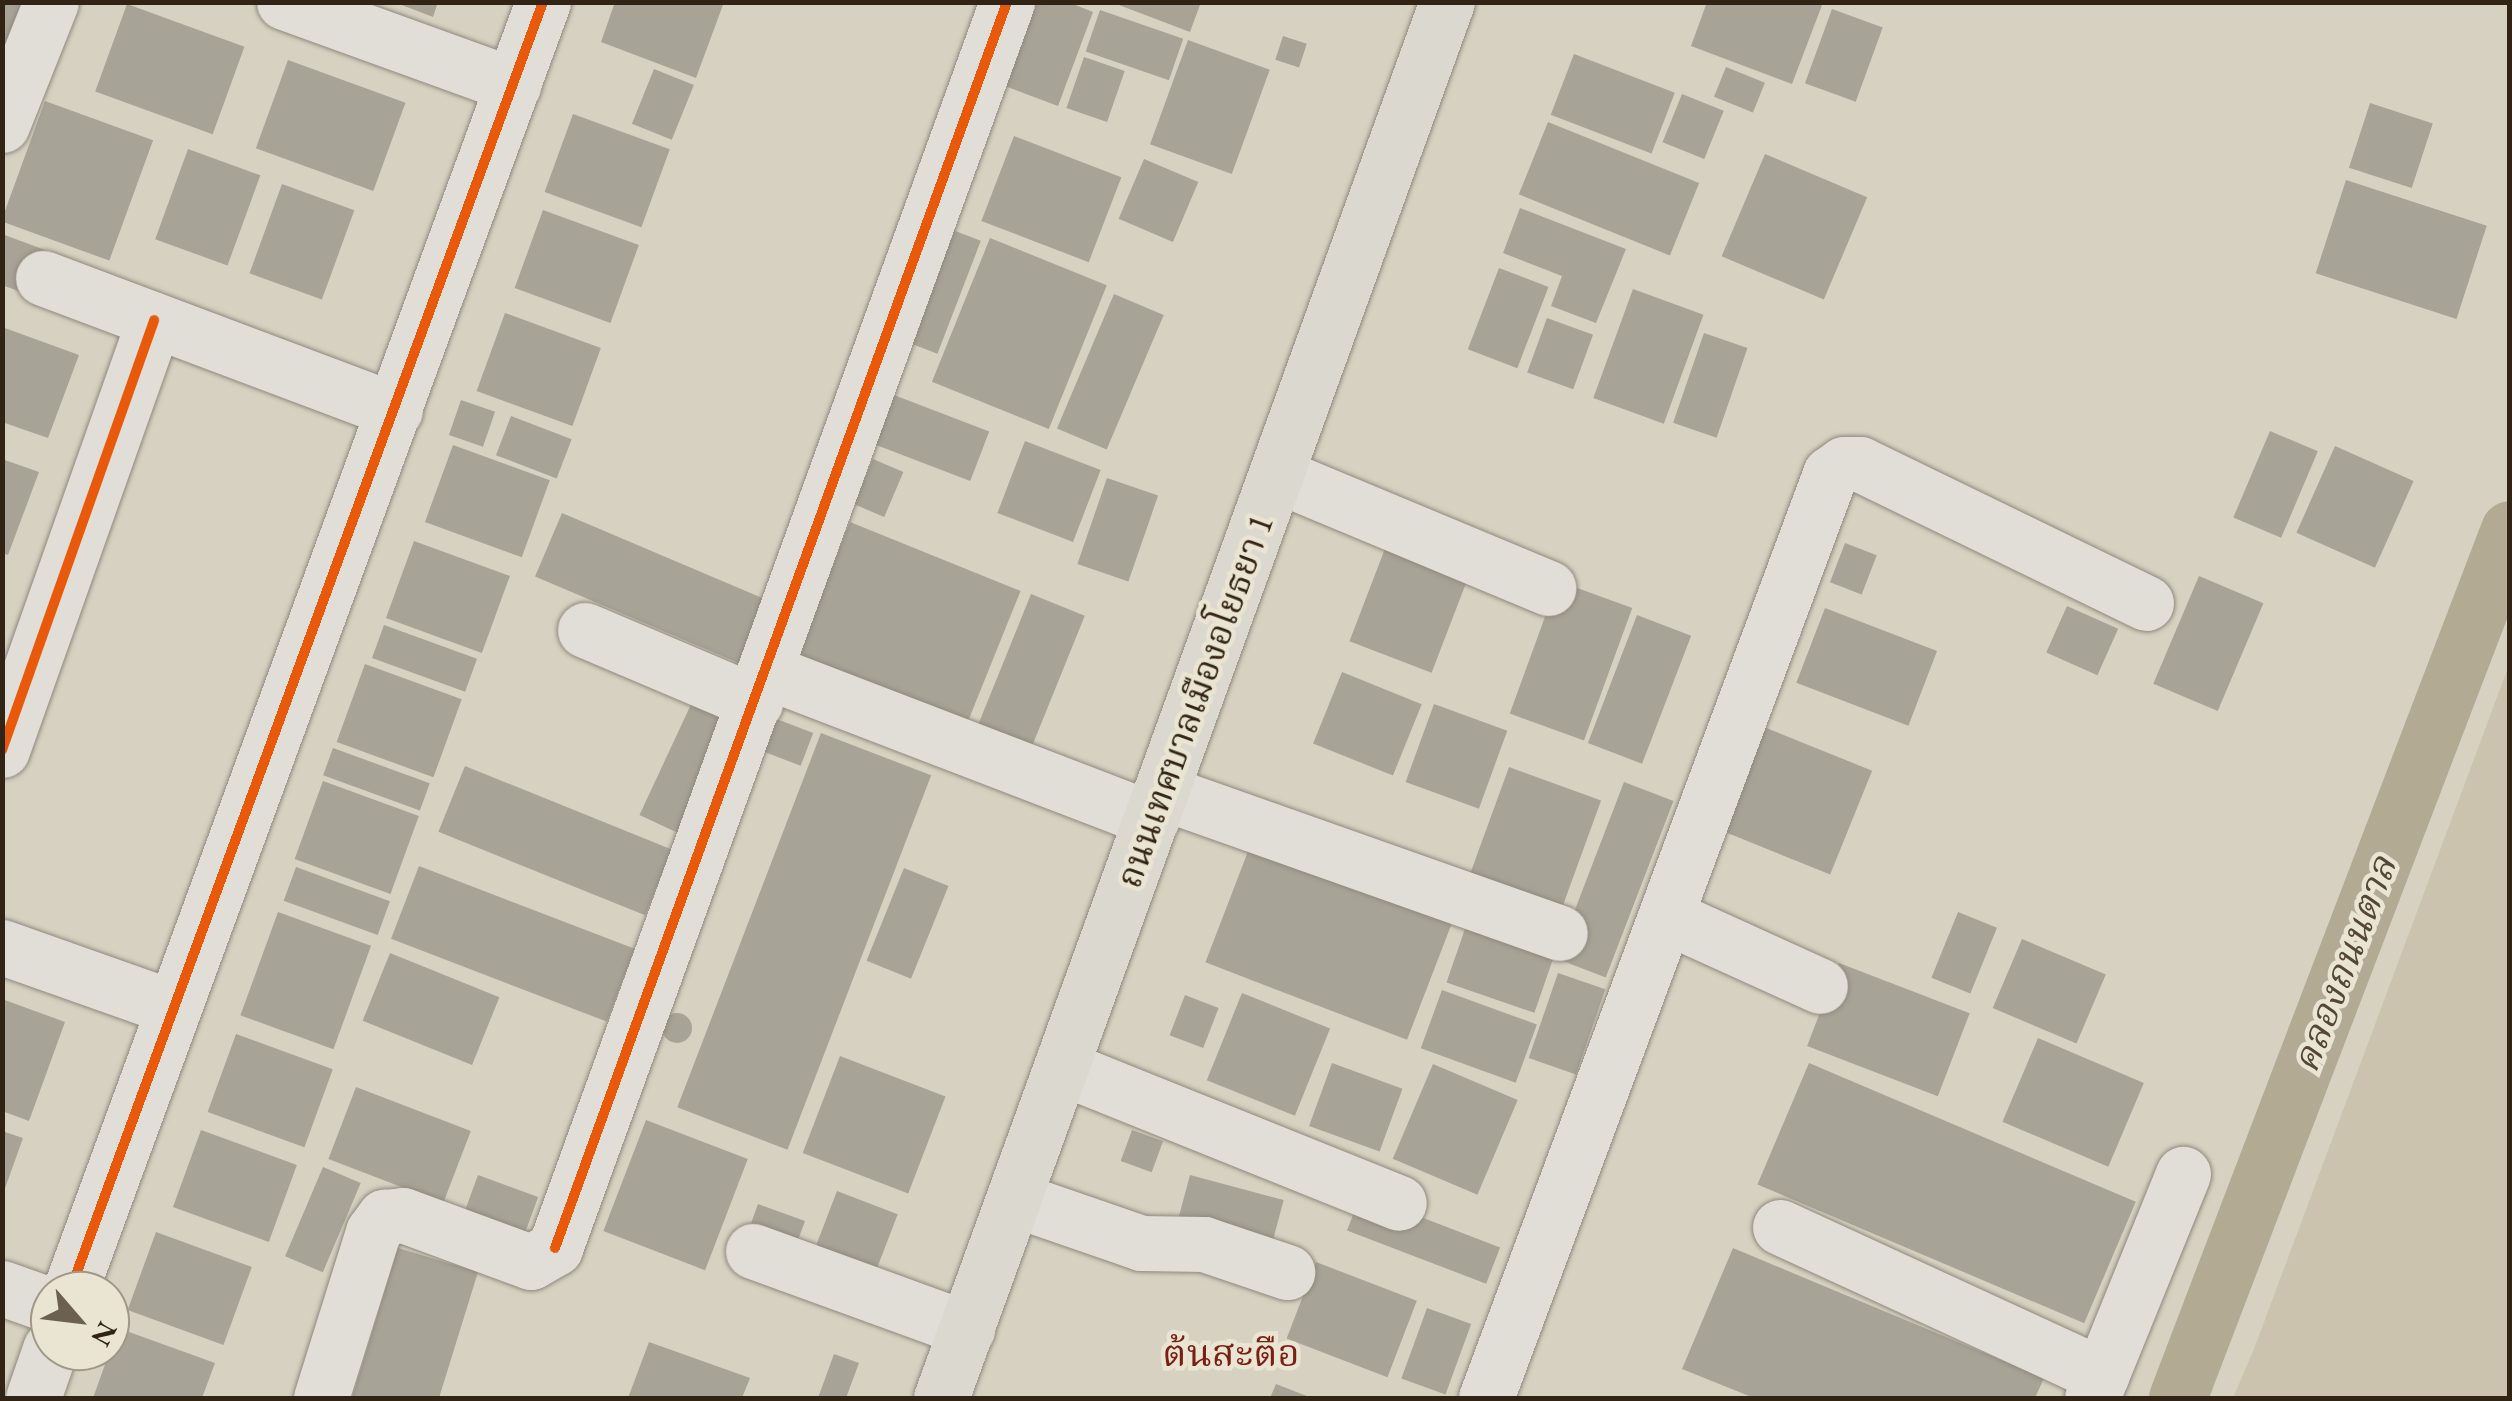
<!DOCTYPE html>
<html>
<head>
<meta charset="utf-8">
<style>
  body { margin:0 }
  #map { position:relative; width:2512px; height:1401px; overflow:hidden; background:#d7d1c1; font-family:"EB Garamond","Noto Serif Thai",serif }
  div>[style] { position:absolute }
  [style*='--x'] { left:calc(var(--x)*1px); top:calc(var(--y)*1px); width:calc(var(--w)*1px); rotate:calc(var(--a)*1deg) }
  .green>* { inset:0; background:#cbc3ad }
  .canal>* { height:58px; margin:-29px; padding:0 29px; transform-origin:29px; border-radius:29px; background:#b3aa94 }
  .building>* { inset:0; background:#a8a397; transform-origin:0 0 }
  .round { border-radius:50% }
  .roads { filter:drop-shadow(0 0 2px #8e897e) drop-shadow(0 0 2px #8e897e) }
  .minor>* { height:55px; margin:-27.5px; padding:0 27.5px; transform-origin:27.5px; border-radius:27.5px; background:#e0ded6 }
  .major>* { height:55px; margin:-27.5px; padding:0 27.5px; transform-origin:27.5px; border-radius:27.5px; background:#dbd8cf }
  .cycleway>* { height:10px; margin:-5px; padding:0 5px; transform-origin:5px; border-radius:5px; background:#e8590c }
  span { translate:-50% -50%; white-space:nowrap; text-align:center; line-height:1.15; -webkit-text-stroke:9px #eae4d2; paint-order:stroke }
  .street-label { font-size:35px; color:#322414 }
  .water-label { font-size:38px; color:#544735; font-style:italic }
  .neighbourhood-label { font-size:38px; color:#7a1f14 }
  .frame { position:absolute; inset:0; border:5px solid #322414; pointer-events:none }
  .north { position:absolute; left:30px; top:1271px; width:100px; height:100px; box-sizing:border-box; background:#eae4d2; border:2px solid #a09786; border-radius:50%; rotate:118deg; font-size:28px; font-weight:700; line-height:40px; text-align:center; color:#322414 }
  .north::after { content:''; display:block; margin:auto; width:35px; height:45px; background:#6c6151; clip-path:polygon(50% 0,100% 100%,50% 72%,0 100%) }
</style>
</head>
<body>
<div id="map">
  <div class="green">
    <i style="clip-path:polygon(2509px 665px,2509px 1398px,2233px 1398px,2254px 1349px)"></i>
  </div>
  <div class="canal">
    <i style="--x:2178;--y:1398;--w:929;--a:-69.07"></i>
  </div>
  <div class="building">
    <i style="clip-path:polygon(2px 2px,24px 2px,3px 58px)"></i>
    <i style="clip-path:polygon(394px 2px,438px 2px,433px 17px)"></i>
    <i style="clip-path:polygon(615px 2px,724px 2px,696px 78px,601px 42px)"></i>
    <i style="clip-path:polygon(1037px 2px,1068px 2px,1093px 12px,1058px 106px,1005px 86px)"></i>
    <i style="clip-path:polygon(1111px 2px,1201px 2px,1190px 32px)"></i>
    <i style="clip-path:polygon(1707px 2px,1822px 5px,1792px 84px,1691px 46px)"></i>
    <i style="left:127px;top:4px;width:125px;height:93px;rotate:20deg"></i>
    <i style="left:1832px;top:9px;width:54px;height:79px;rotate:20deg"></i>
    <i style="left:1100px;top:10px;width:88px;height:44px;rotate:19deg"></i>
    <i style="left:1283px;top:36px;width:25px;height:25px;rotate:18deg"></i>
    <i style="left:1188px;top:40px;width:87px;height:111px;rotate:20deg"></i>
    <i style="left:1574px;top:54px;width:108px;height:65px;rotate:21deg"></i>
    <i style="left:1084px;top:57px;width:43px;height:54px;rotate:19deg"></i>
    <i style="left:288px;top:60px;width:125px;height:94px;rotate:20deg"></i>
    <i style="left:1726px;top:67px;width:42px;height:32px;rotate:22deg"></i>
    <i style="left:654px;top:69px;width:43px;height:59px;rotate:22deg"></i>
    <i style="left:1682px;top:94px;width:45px;height:52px;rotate:22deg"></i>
    <i style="left:45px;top:101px;width:115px;height:128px;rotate:20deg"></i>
    <i style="left:2370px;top:103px;width:66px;height:68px;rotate:18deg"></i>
    <i style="left:573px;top:114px;width:103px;height:83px;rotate:20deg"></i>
    <i style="left:1548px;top:122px;width:163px;height:78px;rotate:22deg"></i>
    <i style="left:1014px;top:136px;width:115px;height:91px;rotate:21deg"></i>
    <i style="left:188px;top:149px;width:77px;height:96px;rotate:20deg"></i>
    <i style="left:1765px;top:154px;width:111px;height:111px;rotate:23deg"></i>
    <i style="left:1144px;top:159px;width:59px;height:65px;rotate:23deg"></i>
    <i style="left:2346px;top:180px;width:148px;height:98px;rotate:18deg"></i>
    <i style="left:282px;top:184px;width:77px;height:95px;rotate:20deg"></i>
    <i style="clip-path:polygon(1520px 208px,1626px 249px,1596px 323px,1551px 306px,1562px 276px,1503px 253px)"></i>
    <i style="left:543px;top:210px;width:102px;height:83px;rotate:20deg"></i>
    <i style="left:950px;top:229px;width:33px;height:121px;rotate:21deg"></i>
    <i style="clip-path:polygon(2px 234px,45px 250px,29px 295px,2px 285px)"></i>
    <i style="left:990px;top:238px;width:126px;height:155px;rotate:22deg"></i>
    <i style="left:1499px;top:268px;width:53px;height:87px;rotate:21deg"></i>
    <i style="left:1633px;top:289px;width:75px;height:116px;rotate:20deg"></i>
    <i style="left:1114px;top:294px;width:54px;height:146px;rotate:23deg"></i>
    <i style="left:505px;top:313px;width:102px;height:83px;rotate:20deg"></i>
    <i style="left:1547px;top:318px;width:49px;height:58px;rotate:20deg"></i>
    <i style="clip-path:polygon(2px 327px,79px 355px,48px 438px,2px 422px)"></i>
    <i style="left:1704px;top:333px;width:46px;height:95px;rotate:19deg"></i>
    <i style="left:894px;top:395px;width:102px;height:53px;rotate:21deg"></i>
    <i style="left:461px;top:400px;width:36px;height:37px;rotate:19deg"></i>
    <i style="left:511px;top:416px;width:65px;height:42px;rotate:21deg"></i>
    <i style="left:2270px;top:431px;width:52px;height:94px;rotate:23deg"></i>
    <i style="left:1025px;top:441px;width:81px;height:77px;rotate:21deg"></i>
    <i style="left:453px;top:445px;width:103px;height:82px;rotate:20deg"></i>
    <i style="left:2335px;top:446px;width:86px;height:95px;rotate:24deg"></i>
    <i style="clip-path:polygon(2px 459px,39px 472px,8px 555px,2px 553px)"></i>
    <i style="left:873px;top:459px;width:33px;height:49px;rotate:23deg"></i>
    <i style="left:1107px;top:478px;width:54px;height:91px;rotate:19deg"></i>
    <i style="left:562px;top:513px;width:223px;height:69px;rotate:23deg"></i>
    <i style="left:850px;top:522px;width:184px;height:148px;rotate:22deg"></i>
    <i style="left:414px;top:541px;width:102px;height:82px;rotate:20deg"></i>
    <i style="left:1845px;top:543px;width:34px;height:42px;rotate:21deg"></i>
    <i style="left:1386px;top:546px;width:88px;height:102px;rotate:21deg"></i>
    <i style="left:2199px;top:576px;width:70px;height:117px;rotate:23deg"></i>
    <i style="left:1558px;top:581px;width:79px;height:141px;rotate:20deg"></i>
    <i style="left:1031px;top:594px;width:58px;height:146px;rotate:22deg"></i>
    <i style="left:2067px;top:606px;width:56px;height:51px;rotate:24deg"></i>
    <i style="left:1825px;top:608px;width:120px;height:80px;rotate:21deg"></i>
    <i style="left:1637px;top:615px;width:58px;height:137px;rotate:21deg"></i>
    <i style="left:384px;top:625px;width:99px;height:35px;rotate:20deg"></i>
    <i style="left:365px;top:664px;width:103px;height:83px;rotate:20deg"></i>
    <i style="left:1342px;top:672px;width:86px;height:77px;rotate:22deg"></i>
    <i style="left:694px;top:698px;width:42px;height:129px;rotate:25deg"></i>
    <i style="left:1434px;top:704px;width:78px;height:83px;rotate:20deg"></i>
    <i style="left:774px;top:718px;width:42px;height:35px;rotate:21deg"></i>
    <i style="left:1759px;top:725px;width:122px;height:112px;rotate:22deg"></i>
    <i style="left:821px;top:733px;width:118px;height:401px;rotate:21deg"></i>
    <i style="left:333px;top:748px;width:103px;height:29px;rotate:20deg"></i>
    <i style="left:465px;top:766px;width:223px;height:71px;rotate:22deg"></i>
    <i style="left:1509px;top:767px;width:98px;height:125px;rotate:20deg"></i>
    <i style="left:323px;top:781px;width:102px;height:83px;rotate:20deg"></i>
    <i style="left:1624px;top:782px;width:53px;height:189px;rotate:21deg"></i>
    <i style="left:1252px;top:841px;width:216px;height:130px;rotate:21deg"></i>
    <i style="left:419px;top:866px;width:231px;height:78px;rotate:21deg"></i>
    <i style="left:296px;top:867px;width:100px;height:36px;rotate:20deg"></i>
    <i style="left:904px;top:868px;width:48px;height:100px;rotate:22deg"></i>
    <i style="left:278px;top:912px;width:99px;height:110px;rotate:20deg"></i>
    <i style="left:1958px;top:912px;width:42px;height:71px;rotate:22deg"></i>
    <i style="left:1467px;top:923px;width:93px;height:63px;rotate:19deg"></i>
    <i style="left:2022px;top:939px;width:91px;height:75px;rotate:23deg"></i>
    <i style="left:390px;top:953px;width:118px;height:73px;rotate:22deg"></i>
    <i style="left:1839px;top:963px;width:140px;height:89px;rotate:21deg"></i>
    <i style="left:1558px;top:973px;width:50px;height:90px;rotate:19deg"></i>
    <i style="left:1442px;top:990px;width:101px;height:62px;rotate:20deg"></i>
    <i style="left:1242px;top:993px;width:95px;height:94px;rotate:22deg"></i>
    <i style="left:1185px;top:995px;width:36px;height:43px;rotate:21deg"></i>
    <i style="clip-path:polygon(2px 999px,65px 1022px,29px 1121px,2px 1111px)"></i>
    <i class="round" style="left:662px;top:1013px;width:30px;height:30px"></i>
    <i style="left:236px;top:1034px;width:103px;height:83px;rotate:20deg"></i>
    <i style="left:2038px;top:1038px;width:115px;height:91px;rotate:23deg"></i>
    <i style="left:840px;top:1056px;width:113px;height:104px;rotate:21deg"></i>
    <i style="left:1332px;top:1063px;width:75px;height:67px;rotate:20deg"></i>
    <i style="left:1809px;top:1063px;width:355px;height:132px;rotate:23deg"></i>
    <i style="left:1433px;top:1064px;width:92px;height:103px;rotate:23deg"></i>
    <i style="left:356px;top:1087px;width:123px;height:77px;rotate:21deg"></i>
    <i style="left:646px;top:1120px;width:109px;height:119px;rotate:21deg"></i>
    <i style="left:201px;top:1130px;width:102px;height:82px;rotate:20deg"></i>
    <i style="left:1132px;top:1130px;width:33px;height:33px;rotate:20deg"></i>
    <i style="clip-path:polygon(2px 1131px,23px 1138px,3px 1194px,2px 1194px)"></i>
    <i style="left:323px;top:1167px;width:41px;height:97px;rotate:23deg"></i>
    <i style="left:478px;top:1175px;width:64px;height:48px;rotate:20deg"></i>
    <i style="left:1190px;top:1175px;width:97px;height:50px;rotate:15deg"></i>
    <i style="left:837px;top:1191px;width:65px;height:71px;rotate:21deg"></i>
    <i style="left:1361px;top:1194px;width:149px;height:39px;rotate:21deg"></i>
    <i style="left:758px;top:1204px;width:50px;height:39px;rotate:20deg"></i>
    <i style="left:156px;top:1232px;width:102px;height:83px;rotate:20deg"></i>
    <i style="clip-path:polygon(398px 1248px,478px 1272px,439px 1398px,352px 1398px)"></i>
    <i style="clip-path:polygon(1733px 1248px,2044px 1378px,2035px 1398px,1754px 1398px,1682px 1369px)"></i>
    <i style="left:1316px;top:1262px;width:108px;height:82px;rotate:21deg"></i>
    <i style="left:1427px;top:1308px;width:47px;height:75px;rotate:20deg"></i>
    <i style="clip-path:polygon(118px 1328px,215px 1363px,202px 1398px,93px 1398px)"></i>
    <i style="clip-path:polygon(649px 1342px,750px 1378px,742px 1398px,628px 1398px)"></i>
    <i style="clip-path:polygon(834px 1354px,859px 1363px,846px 1398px,818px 1398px)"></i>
    <i style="clip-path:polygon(1276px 1384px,1312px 1398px,1270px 1398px)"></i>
  </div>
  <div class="roads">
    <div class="minor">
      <i style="--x:284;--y:2;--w:244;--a:19.9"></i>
      <i style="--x:2;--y:125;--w:132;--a:-68.3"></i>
      <i style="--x:43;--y:278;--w:376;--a:20.6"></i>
      <i style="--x:1277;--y:475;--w:294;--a:22.6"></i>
      <i style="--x:585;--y:630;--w:185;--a:23"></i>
      <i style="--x:766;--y:671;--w:413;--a:21"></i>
      <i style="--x:2;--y:750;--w:456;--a:-70.5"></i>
      <i style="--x:1162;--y:792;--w:422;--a:19.5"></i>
      <i style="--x:1666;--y:916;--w:169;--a:24.4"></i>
      <i style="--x:2;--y:947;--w:179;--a:19.5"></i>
      <i style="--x:1061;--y:1067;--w:364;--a:21.9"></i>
      <i style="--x:1014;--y:1199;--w:134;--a:19.1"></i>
      <i style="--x:1141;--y:1243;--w:63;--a:0.9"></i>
      <i style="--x:1204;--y:1244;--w:88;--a:18.6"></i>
      <i style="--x:1780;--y:1227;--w:354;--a:24.7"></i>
      <i style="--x:753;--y:1251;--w:228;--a:20"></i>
      <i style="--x:2;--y:1288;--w:51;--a:19.5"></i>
      <i style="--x:70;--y:1291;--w:1373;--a:-69.85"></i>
      <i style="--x:33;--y:1398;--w:52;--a:-70.9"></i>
      <i style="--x:321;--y:1398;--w:174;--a:-72.6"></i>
      <i style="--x:373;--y:1232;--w:19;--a:-54"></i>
      <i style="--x:384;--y:1217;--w:19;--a:-6"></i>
      <i style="--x:403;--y:1215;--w:136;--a:20.2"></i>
      <i style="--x:531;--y:1262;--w:28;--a:-30"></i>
      <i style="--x:555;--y:1248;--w:1325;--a:-70.06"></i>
      <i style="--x:1486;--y:1398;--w:986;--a:-69.58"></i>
      <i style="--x:1830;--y:474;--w:17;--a:-36"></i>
      <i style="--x:1844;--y:464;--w:16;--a:0"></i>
      <i style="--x:1860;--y:464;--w:318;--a:25.9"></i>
      <i style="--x:2092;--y:1398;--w:242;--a:-67.9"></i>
    </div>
    <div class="major">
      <i style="--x:941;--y:1398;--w:1485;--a:-70.08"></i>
    </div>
  </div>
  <div class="cycleway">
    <i style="--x:2;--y:750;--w:456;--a:-70.5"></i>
    <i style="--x:555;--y:1248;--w:1325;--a:-70.06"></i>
    <i style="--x:70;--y:1291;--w:1373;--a:-69.85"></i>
  </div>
  <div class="street-label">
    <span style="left:1195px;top:701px;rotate:-70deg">ถนนเทศบาลเมืองอโยธยา 1</span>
  </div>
  <div class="water-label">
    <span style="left:2344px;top:964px;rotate:-69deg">คลองถนนตาล</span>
  </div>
  <div class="neighbourhood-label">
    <span style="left:1231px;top:1353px">ต้นสะตือ</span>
  </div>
  <div class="frame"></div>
  <div class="north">N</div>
</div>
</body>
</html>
